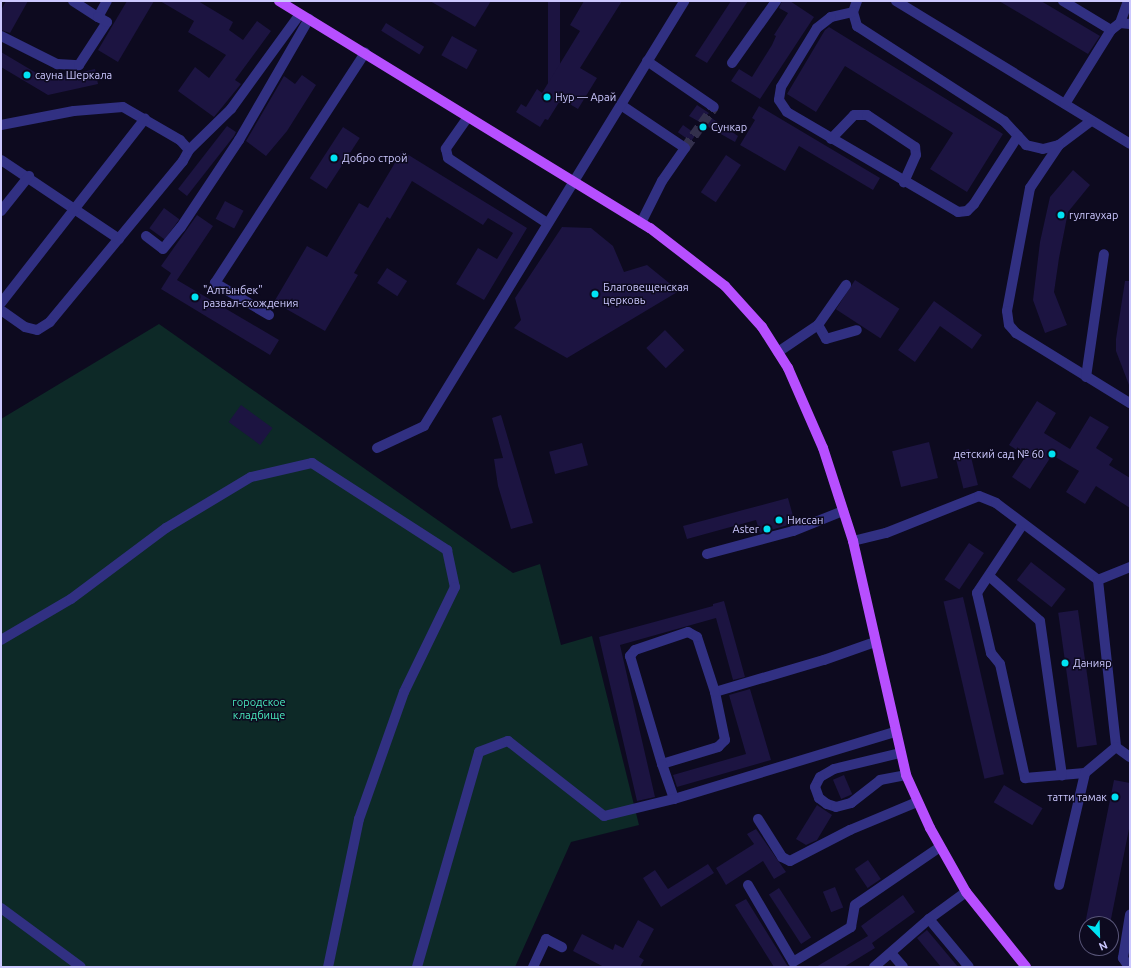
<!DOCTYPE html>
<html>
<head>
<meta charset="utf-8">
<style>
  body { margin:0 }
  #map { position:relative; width:1131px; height:968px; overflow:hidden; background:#0d0a1f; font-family:Ubuntu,sans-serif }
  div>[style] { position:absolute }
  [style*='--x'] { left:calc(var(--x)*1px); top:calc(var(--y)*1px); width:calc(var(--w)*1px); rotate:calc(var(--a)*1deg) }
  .green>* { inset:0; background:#0d2927 }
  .building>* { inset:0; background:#1c1441; transform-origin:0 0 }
  .minor-tunnel>* { height:10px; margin-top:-5px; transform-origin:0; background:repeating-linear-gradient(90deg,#33304c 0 10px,transparent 0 15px) }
  .minor>* { height:10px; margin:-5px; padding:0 5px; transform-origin:5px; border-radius:5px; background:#313082 }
  .major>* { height:10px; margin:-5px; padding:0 5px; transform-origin:5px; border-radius:5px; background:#b74fff }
  .dots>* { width:11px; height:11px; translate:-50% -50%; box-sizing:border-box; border:2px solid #0d0a1f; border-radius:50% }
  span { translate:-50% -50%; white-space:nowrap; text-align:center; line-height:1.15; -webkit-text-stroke:3px #0d0a1f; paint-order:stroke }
  .poi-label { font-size:11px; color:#ccc8ff }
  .left { translate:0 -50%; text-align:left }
  .right { translate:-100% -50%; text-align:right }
  .park-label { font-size:11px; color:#49e9bc }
  .frame { position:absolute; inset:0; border:2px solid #ccc8ff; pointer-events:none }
  .north { position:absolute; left:1079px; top:916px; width:40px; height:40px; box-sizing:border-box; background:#0d0a1f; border:1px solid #595679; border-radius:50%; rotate:157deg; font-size:11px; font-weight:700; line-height:16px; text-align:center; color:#ccc8ff }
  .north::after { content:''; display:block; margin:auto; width:14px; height:18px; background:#00e3f3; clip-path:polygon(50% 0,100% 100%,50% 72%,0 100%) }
</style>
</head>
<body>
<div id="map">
  <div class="green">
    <i style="clip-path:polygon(159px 324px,513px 573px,540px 564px,561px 645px,592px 636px,639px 825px,571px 842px,515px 967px,1px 967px,1px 419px)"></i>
  </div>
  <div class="building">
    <i style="clip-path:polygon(6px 1px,28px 1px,10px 33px,1px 30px,1px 10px)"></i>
    <i style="clip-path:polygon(127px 1px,154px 1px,118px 62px,98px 50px)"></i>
    <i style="clip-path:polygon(160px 1px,198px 1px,233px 22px,229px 30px,243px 40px,257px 21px,271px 31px,235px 80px,241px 84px,214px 117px,178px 91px,195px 67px,209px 78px,226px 55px,188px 32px,194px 21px)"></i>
    <i style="clip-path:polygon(430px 1px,491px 1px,475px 27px)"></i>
    <i style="left:548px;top:1px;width:12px;height:102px"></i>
    <i style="clip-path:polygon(584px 1px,622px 1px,580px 68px,597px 78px,578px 109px,561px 99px,548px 120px,545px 119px,540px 127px,516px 112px,521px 104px,526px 107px,537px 89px,542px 93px,580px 31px,570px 25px)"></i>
    <i style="clip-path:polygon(731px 1px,748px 1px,707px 63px,695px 56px)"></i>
    <i style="clip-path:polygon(782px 1px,790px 1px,814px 17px,760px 99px,731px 81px,739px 69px,752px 77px,772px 45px,776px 36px,774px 35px,788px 13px,779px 8px)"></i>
    <i style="clip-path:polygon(999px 1px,1041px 1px,1100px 36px,1088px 54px)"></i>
    <i style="left:386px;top:23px;width:45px;height:9px;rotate:32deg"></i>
    <i style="clip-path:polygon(829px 27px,1003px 134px,967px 192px,930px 169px,953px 133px,845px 66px,816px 112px,787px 94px,825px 30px)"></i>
    <i style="left:452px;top:36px;width:29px;height:22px;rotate:29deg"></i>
    <i style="clip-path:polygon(1px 52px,48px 80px,95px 69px,98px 84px,48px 95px,1px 67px)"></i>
    <i style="clip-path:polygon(302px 75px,316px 85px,287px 131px,266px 156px,246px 141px,284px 76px,295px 84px)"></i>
    <i style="clip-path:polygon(697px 105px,709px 113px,707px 115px,738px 136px,735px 142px,689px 116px)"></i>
    <i style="clip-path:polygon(759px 106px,880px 178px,873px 190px,799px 146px,785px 171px,740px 145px,755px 120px,752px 118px)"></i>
    <i style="left:683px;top:125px;width:16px;height:9px;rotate:35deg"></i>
    <i style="clip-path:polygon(227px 126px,236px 132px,234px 136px,187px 196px,178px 189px)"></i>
    <i style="left:343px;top:127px;width:20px;height:61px;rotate:33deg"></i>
    <i style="clip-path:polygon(402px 151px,527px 228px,484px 300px,456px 284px,478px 248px,497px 259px,513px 233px,488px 218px,483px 225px,412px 181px,390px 219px,387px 217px,354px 273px,358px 275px,325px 331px,274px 302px,307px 246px,327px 257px,359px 203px,368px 208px)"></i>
    <i style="left:726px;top:155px;width:18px;height:45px;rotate:34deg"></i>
    <i style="clip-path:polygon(1073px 170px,1090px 185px,1068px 212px,1059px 258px,1054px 292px,1067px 325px,1045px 333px,1033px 300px,1040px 242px,1050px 197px)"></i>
    <i style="left:225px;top:201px;width:21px;height:20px;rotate:28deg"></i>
    <i style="left:164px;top:208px;width:19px;height:25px;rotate:36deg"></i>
    <i style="clip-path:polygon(197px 215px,213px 226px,177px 280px,279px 340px,270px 355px,161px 289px,171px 273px,161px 266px)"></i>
    <i style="clip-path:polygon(562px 227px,591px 228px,613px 246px,624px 272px,647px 265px,679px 291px,567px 358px,514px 328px,521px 320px,515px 298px)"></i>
    <i style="left:387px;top:268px;width:24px;height:18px;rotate:33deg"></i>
    <i style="left:855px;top:280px;width:53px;height:35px;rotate:33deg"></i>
    <i style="clip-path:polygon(1125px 281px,1130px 281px,1129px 385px,1116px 351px,1116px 339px)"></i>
    <i style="clip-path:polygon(934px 301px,982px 335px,972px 349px,940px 326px,915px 362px,898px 350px)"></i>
    <i style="left:665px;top:330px;width:28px;height:26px;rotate:46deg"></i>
    <i style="clip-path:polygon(1037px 401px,1056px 413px,1044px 433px,1070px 449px,1090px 416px,1109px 427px,1096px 448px,1113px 459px,1109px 465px,1130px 478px,1130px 508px,1096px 486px,1085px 504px,1066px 492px,1079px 471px,1052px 455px,1030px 489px,1012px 477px,1026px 456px,1009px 445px)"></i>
    <i style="left:241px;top:405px;width:39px;height:21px;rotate:36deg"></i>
    <i style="clip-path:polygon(501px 415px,533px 523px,511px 529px,498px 486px,494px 459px,503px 458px,492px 418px)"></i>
    <i style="left:929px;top:442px;width:37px;height:38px;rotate:76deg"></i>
    <i style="left:582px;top:443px;width:23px;height:34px;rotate:75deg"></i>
    <i style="left:969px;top:449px;width:37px;height:15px;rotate:76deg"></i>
    <i style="clip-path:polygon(788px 498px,795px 523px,760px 533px,756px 520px,687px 539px,683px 526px)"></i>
    <i style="left:969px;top:543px;width:18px;height:44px;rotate:34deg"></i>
    <i style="left:1031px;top:562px;width:44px;height:23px;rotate:38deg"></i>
    <i style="left:963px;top:597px;width:182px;height:20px;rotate:77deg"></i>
    <i style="clip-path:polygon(724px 601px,745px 677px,733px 680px,716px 618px,620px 645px,655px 797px,637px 801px,599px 637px,713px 606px,713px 604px)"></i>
    <i style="left:1078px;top:610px;width:136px;height:20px;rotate:82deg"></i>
    <i style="clip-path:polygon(750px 689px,771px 760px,677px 787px,673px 775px,746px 754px,729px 695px)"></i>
    <i style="left:844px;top:775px;width:21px;height:12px;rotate:67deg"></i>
    <i style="clip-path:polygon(1114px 780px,1130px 783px,1130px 824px,1110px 924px,1085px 924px)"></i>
    <i style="left:1004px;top:785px;width:45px;height:20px;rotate:31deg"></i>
    <i style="clip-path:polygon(817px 805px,832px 815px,817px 840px,806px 845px,796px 839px)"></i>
    <i style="clip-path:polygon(756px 829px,786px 872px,774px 879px,763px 861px,726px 885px,716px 868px,754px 844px,747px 834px)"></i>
    <i style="left:868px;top:860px;width:23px;height:16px;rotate:56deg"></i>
    <i style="clip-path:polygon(708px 864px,714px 873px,661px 907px,643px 878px,655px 870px,668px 889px)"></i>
    <i style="left:835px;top:887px;width:22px;height:13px;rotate:68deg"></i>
    <i style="left:779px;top:888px;width:59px;height:12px;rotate:57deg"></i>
    <i style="clip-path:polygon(903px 895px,915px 912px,872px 943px,875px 948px,844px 967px,816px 967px,868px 936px,861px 926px)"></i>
    <i style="clip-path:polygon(746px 899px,787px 965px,789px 967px,774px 967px,735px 905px)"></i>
    <i style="clip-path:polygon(638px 920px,654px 929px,639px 957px,644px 960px,640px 967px,604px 967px,573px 951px,582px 934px,613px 950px,615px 944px,623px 948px)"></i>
    <i style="clip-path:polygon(927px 930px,958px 967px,941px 967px,917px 938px)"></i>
  </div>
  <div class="minor-tunnel">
    <i style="--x:685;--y:148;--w:50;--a:-54.7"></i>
  </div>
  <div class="minor">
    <i style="--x:73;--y:1;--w:30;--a:33"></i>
    <i style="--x:98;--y:17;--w:18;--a:-61"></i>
    <i style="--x:857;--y:1;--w:12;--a:110"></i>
    <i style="--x:853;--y:12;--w:15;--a:74"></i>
    <i style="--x:857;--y:26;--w:175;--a:32.9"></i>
    <i style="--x:1004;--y:121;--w:33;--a:47"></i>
    <i style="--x:1026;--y:145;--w:17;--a:13"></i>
    <i style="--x:1043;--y:149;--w:16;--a:-14"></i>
    <i style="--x:896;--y:1;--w:274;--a:31.4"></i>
    <i style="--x:1063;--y:1;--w:56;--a:31.1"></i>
    <i style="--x:1111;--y:30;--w:87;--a:121.9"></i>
    <i style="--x:853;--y:12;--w:23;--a:167"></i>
    <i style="--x:831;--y:17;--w:18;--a:142"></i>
    <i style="--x:817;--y:28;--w:69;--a:121.4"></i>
    <i style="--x:781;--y:87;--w:13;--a:99"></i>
    <i style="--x:779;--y:100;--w:14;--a:56"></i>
    <i style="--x:787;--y:112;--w:198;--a:30.3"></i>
    <i style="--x:958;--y:212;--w:9;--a:-6"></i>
    <i style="--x:967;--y:211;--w:10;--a:-45"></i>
    <i style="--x:974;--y:204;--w:81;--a:-57.1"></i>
    <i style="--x:1120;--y:23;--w:10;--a:6"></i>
    <i style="--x:1111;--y:30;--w:11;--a:-38"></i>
    <i style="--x:1120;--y:23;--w:23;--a:-70"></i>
    <i style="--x:1;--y:36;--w:63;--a:26.6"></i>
    <i style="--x:57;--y:64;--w:22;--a:3"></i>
    <i style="--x:79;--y:65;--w:51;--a:-56.9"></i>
    <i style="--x:107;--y:22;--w:10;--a:-151"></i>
    <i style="--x:647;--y:61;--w:81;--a:34.5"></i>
    <i style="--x:732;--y:63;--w:76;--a:-54.6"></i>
    <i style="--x:621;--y:105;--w:77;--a:33.9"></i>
    <i style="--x:685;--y:148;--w:40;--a:124.9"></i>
    <i style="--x:662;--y:181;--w:47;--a:116.6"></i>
    <i style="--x:468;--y:117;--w:39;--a:125"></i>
    <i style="--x:446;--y:149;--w:9;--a:77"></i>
    <i style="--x:448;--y:158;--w:118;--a:33.3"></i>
    <i style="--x:1091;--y:121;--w:40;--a:143"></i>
    <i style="--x:1059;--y:145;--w:52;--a:124"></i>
    <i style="--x:1030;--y:188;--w:125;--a:100.6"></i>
    <i style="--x:1007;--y:311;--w:14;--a:82"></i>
    <i style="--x:1009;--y:325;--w:11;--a:49"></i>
    <i style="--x:1016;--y:333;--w:134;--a:31.6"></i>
    <i style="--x:1;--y:125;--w:74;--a:-10.9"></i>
    <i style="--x:74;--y:111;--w:49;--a:-4.7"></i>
    <i style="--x:123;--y:107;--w:66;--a:30.1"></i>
    <i style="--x:180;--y:140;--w:13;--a:48"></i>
    <i style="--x:189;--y:150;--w:13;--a:119"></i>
    <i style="--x:183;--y:161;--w:209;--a:129.6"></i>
    <i style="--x:50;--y:322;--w:15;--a:148"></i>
    <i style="--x:37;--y:330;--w:12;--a:-166"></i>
    <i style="--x:25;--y:327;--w:29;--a:-145"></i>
    <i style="--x:831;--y:139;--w:33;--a:-46"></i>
    <i style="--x:854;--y:115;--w:13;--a:0"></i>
    <i style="--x:867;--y:115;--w:58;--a:33.7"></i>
    <i style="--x:915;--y:147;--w:8;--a:83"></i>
    <i style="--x:916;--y:155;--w:30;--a:114"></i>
    <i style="--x:189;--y:150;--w:59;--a:-44.3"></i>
    <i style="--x:231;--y:109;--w:117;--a:-54"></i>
    <i style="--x:1;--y:160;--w:142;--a:33.8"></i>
    <i style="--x:1;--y:211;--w:45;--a:-51.3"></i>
    <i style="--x:146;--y:236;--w:21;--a:37"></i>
    <i style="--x:163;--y:249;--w:28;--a:-51"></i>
    <i style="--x:181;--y:227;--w:105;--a:-56.3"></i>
    <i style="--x:239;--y:140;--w:140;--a:-60"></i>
    <i style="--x:1;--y:303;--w:234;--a:-52"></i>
    <i style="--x:269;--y:315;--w:63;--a:-149.3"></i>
    <i style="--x:215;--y:283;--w:275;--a:-56.9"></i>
    <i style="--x:818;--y:325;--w:16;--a:60"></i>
    <i style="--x:826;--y:339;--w:32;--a:-16"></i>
    <i style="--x:778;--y:352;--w:48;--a:-34"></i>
    <i style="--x:818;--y:325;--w:49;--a:-55"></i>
    <i style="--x:1086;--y:377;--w:124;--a:-81.7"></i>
    <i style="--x:377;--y:448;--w:52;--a:-25.1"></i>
    <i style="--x:424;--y:426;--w:498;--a:-58.5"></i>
    <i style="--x:1023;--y:524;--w:83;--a:123.7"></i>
    <i style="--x:977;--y:593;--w:62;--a:76.9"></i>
    <i style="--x:991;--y:653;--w:14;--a:51"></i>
    <i style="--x:1000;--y:664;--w:117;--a:77.6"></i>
    <i style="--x:1025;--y:778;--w:60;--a:-4.8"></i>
    <i style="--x:1085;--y:773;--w:40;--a:-40"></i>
    <i style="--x:853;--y:541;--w:34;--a:-14"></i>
    <i style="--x:886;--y:533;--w:100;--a:-21.7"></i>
    <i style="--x:979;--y:496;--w:18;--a:22"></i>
    <i style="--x:996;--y:503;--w:128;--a:37"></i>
    <i style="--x:1098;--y:580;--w:168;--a:83.8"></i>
    <i style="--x:1116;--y:747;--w:17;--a:36"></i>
    <i style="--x:707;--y:554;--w:89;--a:-15"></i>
    <i style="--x:793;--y:531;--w:54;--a:-21.8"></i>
    <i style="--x:989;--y:576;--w:68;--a:41.4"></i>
    <i style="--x:1040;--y:621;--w:156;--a:81.9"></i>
    <i style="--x:1098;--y:580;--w:35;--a:-22"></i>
    <i style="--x:1;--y:640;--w:81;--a:-30.4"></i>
    <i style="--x:71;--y:599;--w:119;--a:-36.8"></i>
    <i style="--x:166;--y:528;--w:99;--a:-31"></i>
    <i style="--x:251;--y:477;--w:63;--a:-12.9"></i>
    <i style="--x:312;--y:463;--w:161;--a:32.8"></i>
    <i style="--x:447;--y:550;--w:38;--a:78"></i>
    <i style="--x:455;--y:587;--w:117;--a:115.9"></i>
    <i style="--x:404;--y:692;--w:135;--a:109.5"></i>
    <i style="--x:359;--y:819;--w:151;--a:101.8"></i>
    <i style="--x:715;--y:692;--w:114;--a:-16.4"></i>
    <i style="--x:824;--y:660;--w:54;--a:-19.4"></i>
    <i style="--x:900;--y:753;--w:68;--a:166.4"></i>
    <i style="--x:834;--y:769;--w:16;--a:150"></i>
    <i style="--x:820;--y:777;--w:11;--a:117"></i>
    <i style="--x:815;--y:787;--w:12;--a:70"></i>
    <i style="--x:819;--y:798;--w:10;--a:37"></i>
    <i style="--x:827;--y:804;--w:9;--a:18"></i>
    <i style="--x:836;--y:807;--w:16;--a:-15"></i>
    <i style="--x:851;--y:803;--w:37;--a:-38"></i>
    <i style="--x:880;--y:780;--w:26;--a:-11"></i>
    <i style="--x:662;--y:764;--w:59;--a:-16.9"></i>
    <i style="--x:718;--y:747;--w:10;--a:-45"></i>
    <i style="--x:725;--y:740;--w:49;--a:-101.8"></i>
    <i style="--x:715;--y:692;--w:58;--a:-108.1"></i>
    <i style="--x:697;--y:637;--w:10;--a:-151"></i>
    <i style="--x:688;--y:632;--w:56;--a:161.2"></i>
    <i style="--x:635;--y:650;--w:8;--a:130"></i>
    <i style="--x:630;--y:656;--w:113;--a:73.5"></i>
    <i style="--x:662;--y:764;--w:37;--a:71"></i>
    <i style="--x:674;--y:799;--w:231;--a:-16.9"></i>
    <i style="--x:758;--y:819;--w:45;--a:57.7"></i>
    <i style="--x:782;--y:857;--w:9;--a:27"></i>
    <i style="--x:790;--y:861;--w:68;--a:-27.3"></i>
    <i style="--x:850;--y:830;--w:73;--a:-22.7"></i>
    <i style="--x:748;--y:885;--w:89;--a:59.7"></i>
    <i style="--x:793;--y:962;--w:68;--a:-31.1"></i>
    <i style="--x:851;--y:927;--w:22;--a:-80"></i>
    <i style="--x:855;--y:905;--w:103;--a:-34.3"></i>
    <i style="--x:1059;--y:885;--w:115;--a:-76.9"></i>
    <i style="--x:1;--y:908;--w:99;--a:36.4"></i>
    <i style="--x:929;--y:919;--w:62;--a:50.2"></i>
    <i style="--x:891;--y:953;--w:18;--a:49"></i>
    <i style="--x:417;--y:967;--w:224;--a:-73.9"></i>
    <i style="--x:479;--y:752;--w:31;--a:-21"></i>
    <i style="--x:508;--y:741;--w:122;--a:38"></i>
    <i style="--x:604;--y:816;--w:72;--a:-13.7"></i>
    <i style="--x:533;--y:967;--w:31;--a:-65"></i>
    <i style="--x:546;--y:939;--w:18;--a:27"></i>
    <i style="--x:874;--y:967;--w:73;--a:-41.1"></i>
    <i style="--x:929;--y:919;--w:46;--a:-36.1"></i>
    <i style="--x:1129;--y:967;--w:11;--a:-124"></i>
    <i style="--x:1123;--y:958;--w:44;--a:-80.8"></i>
  </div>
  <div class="major">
    <i style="--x:279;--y:1;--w:435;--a:31.5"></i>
    <i style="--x:650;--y:228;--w:95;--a:37.7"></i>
    <i style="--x:725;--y:286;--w:55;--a:47.9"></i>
    <i style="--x:762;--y:327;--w:49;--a:57.6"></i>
    <i style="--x:788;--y:368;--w:87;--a:66.4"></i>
    <i style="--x:823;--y:448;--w:98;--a:72.1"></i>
    <i style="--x:853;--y:541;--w:240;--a:77.2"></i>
    <i style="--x:906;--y:775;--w:58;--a:65.6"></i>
    <i style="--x:930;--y:828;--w:73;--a:60.6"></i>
    <i style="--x:966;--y:892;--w:96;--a:51.3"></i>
  </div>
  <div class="dots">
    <i style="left:27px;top:75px;background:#00e3f3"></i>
    <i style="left:547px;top:97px;background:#00e3f3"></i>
    <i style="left:703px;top:127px;background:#00e3f3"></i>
    <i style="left:334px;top:158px;background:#00e3f3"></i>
    <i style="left:1061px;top:215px;background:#00e3f3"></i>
    <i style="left:595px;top:294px;background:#00e3f3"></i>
    <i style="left:195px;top:297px;background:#00e3f3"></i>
    <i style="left:1052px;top:454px;background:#00e3f3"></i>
    <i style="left:779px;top:520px;background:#00e3f3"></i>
    <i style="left:767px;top:529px;background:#00e3f3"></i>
    <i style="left:1065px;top:663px;background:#00e3f3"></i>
    <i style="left:1115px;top:797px;background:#00e3f3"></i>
  </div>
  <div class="poi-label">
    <span class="left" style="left:35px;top:75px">сауна Шеркала</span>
    <span class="left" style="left:555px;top:97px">Нур — Арай</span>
    <span class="left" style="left:711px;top:127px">Сункар</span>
    <span class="left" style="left:342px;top:158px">Добро строй</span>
    <span class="left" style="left:1069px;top:215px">гулгаухар</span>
    <span class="left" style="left:603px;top:294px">Благовещенская<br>церковь</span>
    <span class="left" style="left:203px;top:297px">"Алтынбек"<br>развал-схождения</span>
    <span class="right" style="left:1044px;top:454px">детский сад № 60</span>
    <span class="left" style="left:787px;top:520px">Ниссан</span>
    <span class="right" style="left:759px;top:529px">Aster</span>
    <span class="left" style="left:1073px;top:663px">Данияр</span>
    <span class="right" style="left:1107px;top:797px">татти тамак</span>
  </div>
  <div class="park-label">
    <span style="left:259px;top:709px">городское<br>кладбище</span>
  </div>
  <div class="frame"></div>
  <div class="north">N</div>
</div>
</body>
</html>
